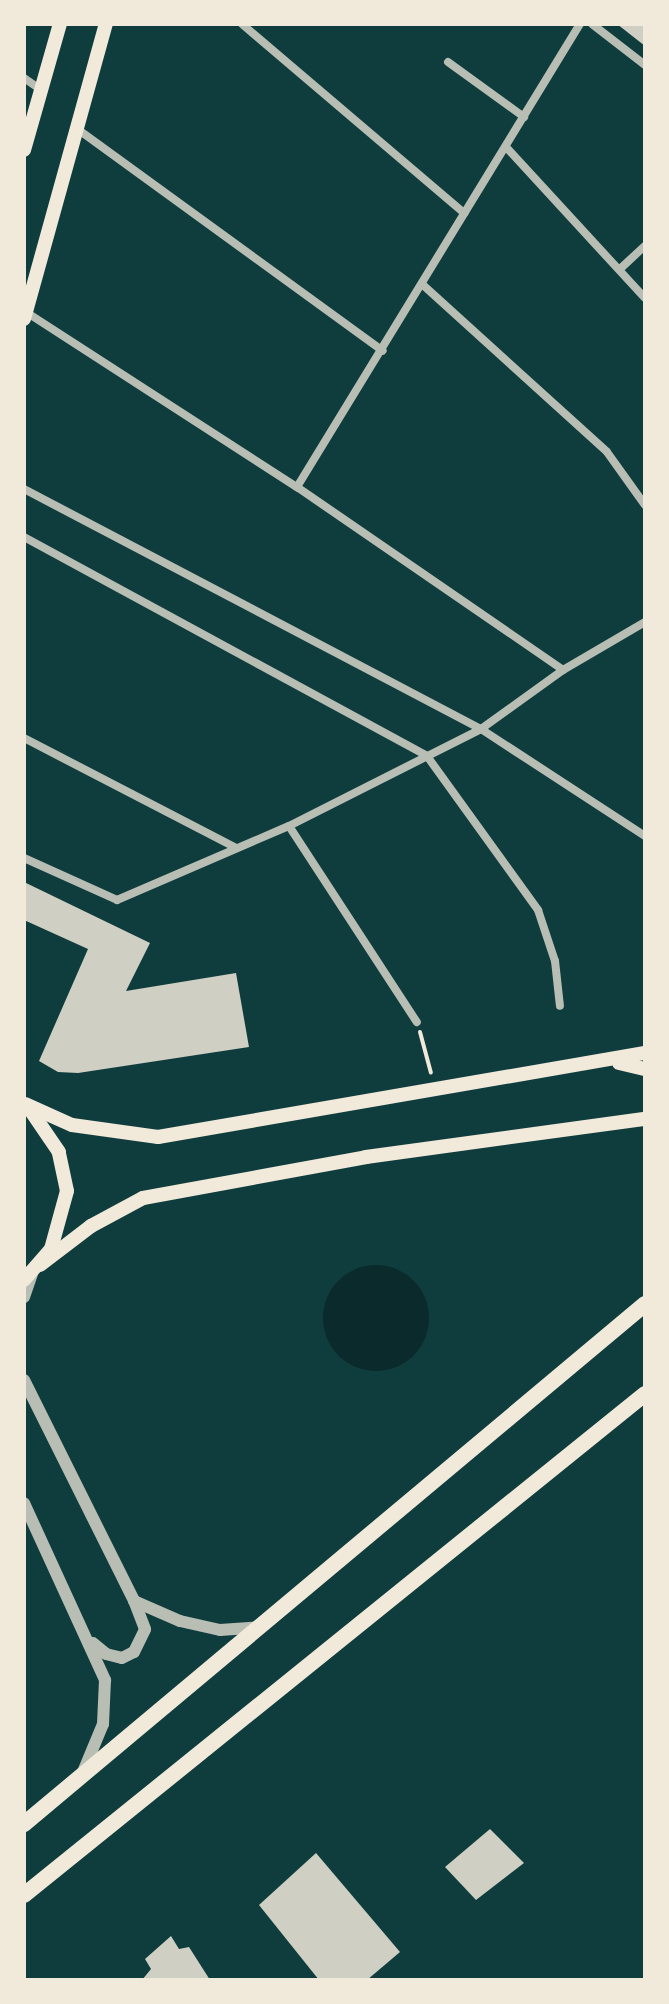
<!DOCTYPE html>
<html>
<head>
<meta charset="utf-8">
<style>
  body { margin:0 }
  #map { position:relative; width:669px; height:2004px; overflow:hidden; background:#0f3d3e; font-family:"Noto Sans",sans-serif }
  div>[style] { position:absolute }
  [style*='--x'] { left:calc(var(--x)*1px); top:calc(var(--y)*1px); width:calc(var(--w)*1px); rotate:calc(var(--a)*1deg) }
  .water>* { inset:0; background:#0a2a2b }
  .round { border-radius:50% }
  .building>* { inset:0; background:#cfcfc3 }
  .path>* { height:4px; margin:-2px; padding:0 2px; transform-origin:2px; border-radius:2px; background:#f1e9da }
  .minor>* { height:8px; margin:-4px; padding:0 4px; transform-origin:4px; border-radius:4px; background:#b8beb3 }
  .tertiary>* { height:12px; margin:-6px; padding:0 6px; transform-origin:6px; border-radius:6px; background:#b8beb3 }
  .secondary>* { height:14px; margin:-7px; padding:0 7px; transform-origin:7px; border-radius:7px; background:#f1e9da }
  .primary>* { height:16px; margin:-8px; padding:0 8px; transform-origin:8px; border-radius:8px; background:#f1e9da }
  span { translate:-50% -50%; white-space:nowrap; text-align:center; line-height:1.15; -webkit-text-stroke:6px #f1e9da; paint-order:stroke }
  .frame { position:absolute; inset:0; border:26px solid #f1e9da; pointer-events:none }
</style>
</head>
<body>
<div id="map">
  <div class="water">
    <i class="round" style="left:323px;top:1265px;width:106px;height:106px"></i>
  </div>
  <div class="building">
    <i style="clip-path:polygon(617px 24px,645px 24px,645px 46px)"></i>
    <i style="clip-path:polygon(24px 882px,150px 943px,126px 991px,236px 973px,249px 1047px,78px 1073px,58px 1072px,39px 1061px,88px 949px,24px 920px)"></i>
    <i style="clip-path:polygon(490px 1829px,524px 1863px,476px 1900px,445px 1867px)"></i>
    <i style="clip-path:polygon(316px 1853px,400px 1952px,367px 1980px,319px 1980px,259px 1905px)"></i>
    <i style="clip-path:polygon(171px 1936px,179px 1949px,189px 1947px,210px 1980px,142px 1980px,151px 1969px,145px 1959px)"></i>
  </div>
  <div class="path">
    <i style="--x:420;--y:1032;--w:42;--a:75"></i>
  </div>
  <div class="minor">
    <i style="--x:242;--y:24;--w:292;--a:40.4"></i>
    <i style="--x:592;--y:24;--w:67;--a:37.7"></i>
    <i style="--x:448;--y:62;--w:94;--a:35.9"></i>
    <i style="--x:24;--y:78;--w:21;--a:35"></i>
    <i style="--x:76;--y:128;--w:379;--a:36"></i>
    <i style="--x:506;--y:147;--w:205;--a:47.4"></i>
    <i style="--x:620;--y:269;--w:34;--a:-43"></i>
    <i style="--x:423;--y:285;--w:248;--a:42.2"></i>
    <i style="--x:607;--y:452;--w:65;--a:54.4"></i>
    <i style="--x:26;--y:312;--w:323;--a:32.9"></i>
    <i style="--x:297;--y:487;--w:323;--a:34.5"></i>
    <i style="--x:297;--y:487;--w:543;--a:-58.57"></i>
    <i style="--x:24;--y:489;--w:516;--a:27.71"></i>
    <i style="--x:481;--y:729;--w:196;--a:33.1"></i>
    <i style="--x:24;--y:537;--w:459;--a:28.5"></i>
    <i style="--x:427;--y:756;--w:190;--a:54.2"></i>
    <i style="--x:538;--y:910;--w:54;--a:71.6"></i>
    <i style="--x:555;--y:961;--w:45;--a:83.7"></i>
    <i style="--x:24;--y:738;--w:237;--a:27.4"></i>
    <i style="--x:289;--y:826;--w:234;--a:56.9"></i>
    <i style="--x:24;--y:858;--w:102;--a:24.3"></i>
    <i style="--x:117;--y:900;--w:187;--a:-23.3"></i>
    <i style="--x:289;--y:826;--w:215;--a:-26.8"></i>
    <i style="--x:481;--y:729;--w:101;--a:-35.7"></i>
    <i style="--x:563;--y:670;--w:95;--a:-30.3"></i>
  </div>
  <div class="tertiary">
    <i style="--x:24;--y:1297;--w:24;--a:-71"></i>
    <i style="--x:24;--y:1380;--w:247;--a:63.5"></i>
    <i style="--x:134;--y:1601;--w:50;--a:23.5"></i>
    <i style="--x:180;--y:1621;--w:41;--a:12.7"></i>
    <i style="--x:220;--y:1630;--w:39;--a:-4"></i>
    <i style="--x:24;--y:1503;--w:195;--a:65.4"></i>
    <i style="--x:105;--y:1680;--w:44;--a:92.6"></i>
    <i style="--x:103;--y:1724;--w:52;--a:112.6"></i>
    <i style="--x:93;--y:1643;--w:17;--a:40"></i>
    <i style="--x:106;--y:1654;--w:16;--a:14"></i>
    <i style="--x:122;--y:1658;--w:13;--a:-27"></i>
    <i style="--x:134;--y:1652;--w:25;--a:-64"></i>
    <i style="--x:145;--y:1629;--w:30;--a:-111"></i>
  </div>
  <div class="secondary">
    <i style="--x:24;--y:150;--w:131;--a:-74.1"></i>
    <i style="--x:24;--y:319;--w:306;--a:-74.5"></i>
    <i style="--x:619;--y:1063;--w:27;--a:13"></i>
    <i style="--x:25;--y:1104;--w:51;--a:24.1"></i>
    <i style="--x:72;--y:1125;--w:87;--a:7.9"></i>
    <i style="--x:158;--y:1137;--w:494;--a:-9.8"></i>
    <i style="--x:40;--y:1265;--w:64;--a:-37.4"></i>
    <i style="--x:91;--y:1226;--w:59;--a:-28.3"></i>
    <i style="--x:143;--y:1198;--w:227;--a:-10.4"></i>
    <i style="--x:366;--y:1157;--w:282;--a:-7.8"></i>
    <i style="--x:24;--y:1280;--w:41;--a:-48.9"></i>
    <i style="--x:51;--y:1249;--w:60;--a:-74.6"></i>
    <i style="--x:67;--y:1191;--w:40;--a:-102"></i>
    <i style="--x:59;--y:1152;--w:53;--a:-124.3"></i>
  </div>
  <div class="primary">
    <i style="--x:24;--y:1824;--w:810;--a:-39.94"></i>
    <i style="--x:24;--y:1895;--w:798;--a:-38.9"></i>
  </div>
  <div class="frame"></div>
</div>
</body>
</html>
